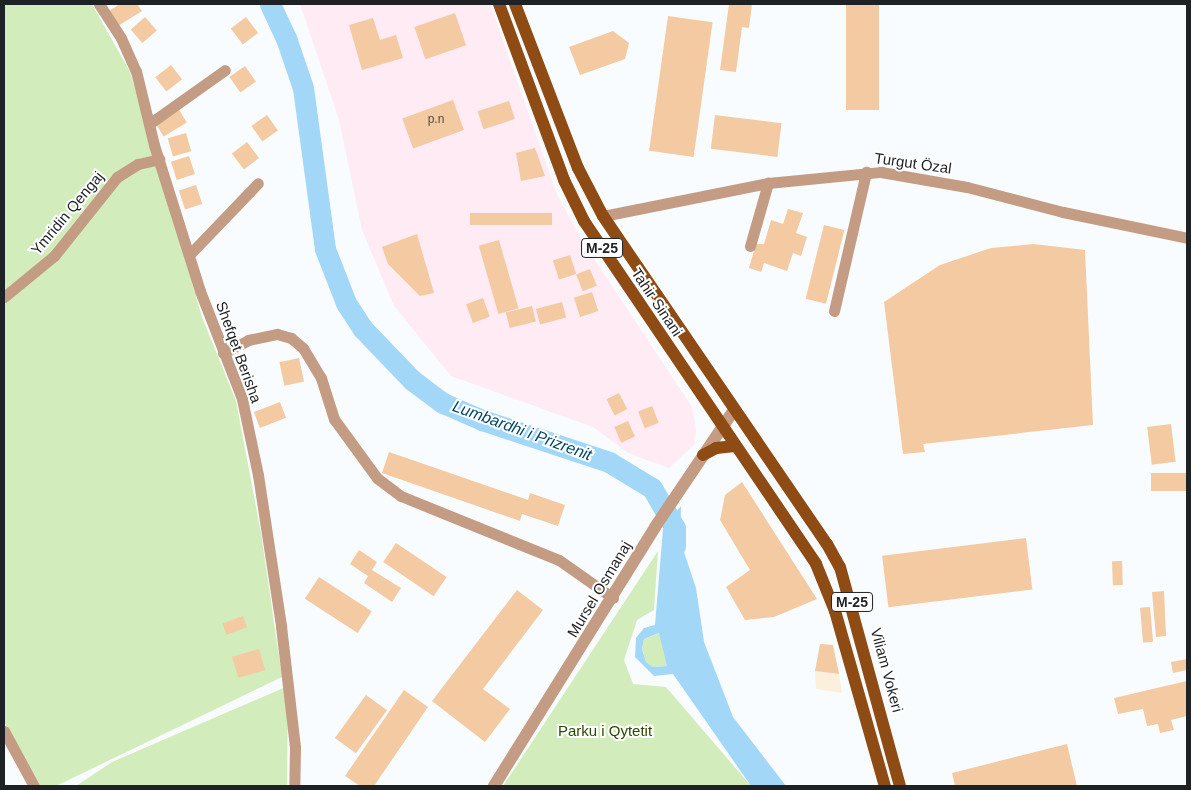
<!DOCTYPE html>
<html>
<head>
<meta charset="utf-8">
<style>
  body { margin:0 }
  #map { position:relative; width:1191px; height:790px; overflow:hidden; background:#f8fcff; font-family:Arial,sans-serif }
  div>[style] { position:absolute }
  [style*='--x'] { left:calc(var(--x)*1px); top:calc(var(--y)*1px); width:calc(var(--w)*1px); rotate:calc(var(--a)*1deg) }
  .commercial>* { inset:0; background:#fcefdb }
  .industrial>* { inset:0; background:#feebf4 }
  .green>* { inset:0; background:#d3ecbc }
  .water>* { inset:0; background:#a2d7f7 }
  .river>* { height:21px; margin:-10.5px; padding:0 10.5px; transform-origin:10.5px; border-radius:10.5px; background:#a2d7f7 }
  .building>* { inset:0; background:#f3caa1; transform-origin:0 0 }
  .minor>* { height:11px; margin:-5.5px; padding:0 5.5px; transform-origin:5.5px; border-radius:5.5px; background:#c49c83 }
  .tertiary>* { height:12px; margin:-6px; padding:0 6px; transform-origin:6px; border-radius:6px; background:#c49c83 }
  .primary>* { height:12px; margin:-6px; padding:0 6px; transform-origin:6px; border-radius:6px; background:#8f4b14 }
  span { translate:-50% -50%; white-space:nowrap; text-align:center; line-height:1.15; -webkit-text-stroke:4px #fff; paint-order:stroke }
  .number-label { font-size:12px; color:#544c44 }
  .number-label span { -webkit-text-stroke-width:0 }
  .shield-label span { padding:1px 4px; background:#fff; border:1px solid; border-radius:4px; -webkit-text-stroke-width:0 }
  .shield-label { font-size:14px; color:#1f2225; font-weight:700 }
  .street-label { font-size:15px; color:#1f2225 }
  .park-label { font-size:15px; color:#2c4800 }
  .water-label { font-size:16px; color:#004766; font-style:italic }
  .frame { position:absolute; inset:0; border:5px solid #1f2225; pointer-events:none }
</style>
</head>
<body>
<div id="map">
  <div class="commercial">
    <i style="clip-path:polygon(815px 671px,839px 674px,842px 693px,816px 689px)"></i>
  </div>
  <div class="industrial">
    <i style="clip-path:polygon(300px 4px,490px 4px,557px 194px,583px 242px,692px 407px,696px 428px,695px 444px,669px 468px,628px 453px,593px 427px,451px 376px,394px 306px,362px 230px,339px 120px)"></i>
  </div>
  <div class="green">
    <i style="clip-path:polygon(4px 4px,92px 4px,130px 72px,202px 317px,236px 401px,261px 533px,282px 677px,56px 786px,41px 786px,4px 722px)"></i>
    <i style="clip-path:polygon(658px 551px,654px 610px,637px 620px,624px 660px,633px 684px,666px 687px,751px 786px,503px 786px)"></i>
    <i style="clip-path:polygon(660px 633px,668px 666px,653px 667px,646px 662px,642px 649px,644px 639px)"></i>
    <i style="clip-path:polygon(288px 686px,287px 786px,76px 786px,112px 762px)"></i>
  </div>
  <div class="water">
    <i style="clip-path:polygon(evenodd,681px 506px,680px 540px,696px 588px,704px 642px,733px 717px,786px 786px,751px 786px,673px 674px,654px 676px,635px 657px,636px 638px,644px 628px,655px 625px,663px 529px,681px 506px,659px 633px,667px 666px,653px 667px,646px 662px,642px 649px,644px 639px,659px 633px)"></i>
  </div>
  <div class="river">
    <i style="--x:270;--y:4;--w:38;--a:65"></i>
    <i style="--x:286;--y:38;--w:53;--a:71.2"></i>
    <i style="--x:303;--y:88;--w:162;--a:82.2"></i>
    <i style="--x:325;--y:249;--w:58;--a:68.7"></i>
    <i style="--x:346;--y:303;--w:31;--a:57"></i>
    <i style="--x:363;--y:329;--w:71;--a:46.1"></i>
    <i style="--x:412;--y:380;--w:39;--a:37"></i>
    <i style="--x:443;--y:403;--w:43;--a:23.6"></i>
    <i style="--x:482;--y:420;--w:134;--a:18.3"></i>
    <i style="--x:609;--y:462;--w:50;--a:31.2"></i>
    <i style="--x:652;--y:488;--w:46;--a:60.1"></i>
    <i style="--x:675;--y:528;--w:18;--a:90"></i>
  </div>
  <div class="building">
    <i style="clip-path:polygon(120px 4px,137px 4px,142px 11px,118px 26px,109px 11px)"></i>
    <i style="clip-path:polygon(729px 4px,752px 4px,749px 28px,742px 27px,736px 72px,720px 70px)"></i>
    <i style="left:846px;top:4px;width:33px;height:106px"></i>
    <i style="left:455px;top:13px;width:34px;height:43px;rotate:71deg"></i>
    <i style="left:668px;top:16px;width:45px;height:136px;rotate:8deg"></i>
    <i style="left:145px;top:17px;width:18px;height:19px;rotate:49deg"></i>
    <i style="left:246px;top:17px;width:20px;height:19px;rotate:53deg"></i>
    <i style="clip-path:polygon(373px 18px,380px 40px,396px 35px,403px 58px,362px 70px,349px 25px)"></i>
    <i style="clip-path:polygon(613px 31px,629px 43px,625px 59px,580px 75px,569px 47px)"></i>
    <i style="left:171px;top:65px;width:18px;height:20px;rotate:52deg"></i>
    <i style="left:245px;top:66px;width:19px;height:19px;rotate:55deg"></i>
    <i style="left:453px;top:100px;width:32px;height:54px;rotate:70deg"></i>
    <i style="left:509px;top:101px;width:19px;height:33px;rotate:72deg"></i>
    <i style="left:178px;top:108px;width:17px;height:27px;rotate:59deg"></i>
    <i style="left:267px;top:115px;width:19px;height:19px;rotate:55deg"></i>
    <i style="left:715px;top:115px;width:67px;height:34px;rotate:7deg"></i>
    <i style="left:186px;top:133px;width:19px;height:19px;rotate:74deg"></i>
    <i style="left:247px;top:142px;width:20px;height:19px;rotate:53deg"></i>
    <i style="clip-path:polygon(535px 148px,545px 176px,521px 181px,516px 153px)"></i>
    <i style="left:189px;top:156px;width:19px;height:19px;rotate:72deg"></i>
    <i style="left:196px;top:185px;width:20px;height:18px;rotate:72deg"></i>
    <i style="clip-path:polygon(788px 209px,803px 213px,796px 233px,807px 237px,801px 256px,793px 253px,787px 271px,764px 263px,761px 272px,749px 268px,756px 244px,764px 244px,771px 220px,783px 224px)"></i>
    <i style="left:552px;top:213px;width:12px;height:82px;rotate:90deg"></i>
    <i style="left:824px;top:225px;width:21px;height:76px;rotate:14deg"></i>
    <i style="clip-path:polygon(417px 234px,434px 293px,420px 296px,388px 264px,382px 247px)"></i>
    <i style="left:499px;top:240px;width:71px;height:21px;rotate:74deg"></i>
    <i style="clip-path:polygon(1034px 244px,1085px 250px,1093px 425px,923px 444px,925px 452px,903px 454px,884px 302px,940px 265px,991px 248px)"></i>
    <i style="left:570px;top:255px;width:20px;height:18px;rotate:72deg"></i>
    <i style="left:590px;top:269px;width:18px;height:15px;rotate:68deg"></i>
    <i style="left:592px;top:292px;width:20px;height:19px;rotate:72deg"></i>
    <i style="left:483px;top:298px;width:20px;height:18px;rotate:70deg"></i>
    <i style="left:562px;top:302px;width:16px;height:27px;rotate:75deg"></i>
    <i style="left:532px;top:306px;width:16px;height:27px;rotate:76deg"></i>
    <i style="left:299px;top:358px;width:24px;height:20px;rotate:78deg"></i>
    <i style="left:619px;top:393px;width:18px;height:14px;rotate:63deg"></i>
    <i style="left:280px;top:402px;width:17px;height:28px;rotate:69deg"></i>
    <i style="left:652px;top:406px;width:18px;height:15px;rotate:68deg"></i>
    <i style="left:628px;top:421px;width:17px;height:15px;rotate:66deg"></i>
    <i style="left:1171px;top:424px;width:38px;height:24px;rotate:83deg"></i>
    <i style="clip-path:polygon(389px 452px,528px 500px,530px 493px,565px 505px,558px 526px,522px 514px,520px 521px,382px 473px)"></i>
    <i style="left:1187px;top:473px;width:18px;height:36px;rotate:90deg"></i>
    <i style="clip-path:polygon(742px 482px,817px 599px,774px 617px,745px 620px,726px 587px,750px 570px,720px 520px,725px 495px)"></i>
    <i style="left:1026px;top:538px;width:52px;height:145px;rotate:83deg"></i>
    <i style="left:396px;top:543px;width:61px;height:23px;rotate:34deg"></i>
    <i style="clip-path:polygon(359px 550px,377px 562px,372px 570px,401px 588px,392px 602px,364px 583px,368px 576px,350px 564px)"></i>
    <i style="left:1122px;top:561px;width:24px;height:10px;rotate:88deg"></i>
    <i style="left:319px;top:577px;width:63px;height:26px;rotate:33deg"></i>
    <i style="clip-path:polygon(517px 590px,543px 610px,483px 689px,510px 709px,485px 742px,432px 701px)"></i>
    <i style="clip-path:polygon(1164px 591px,1166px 636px,1156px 637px,1152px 592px)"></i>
    <i style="left:1150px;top:607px;width:35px;height:10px;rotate:85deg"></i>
    <i style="left:243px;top:616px;width:12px;height:22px;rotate:70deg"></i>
    <i style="clip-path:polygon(820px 644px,833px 645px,839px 674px,815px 671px)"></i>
    <i style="left:259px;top:649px;width:22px;height:28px;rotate:74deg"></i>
    <i style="clip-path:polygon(1187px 659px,1187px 670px,1173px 673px,1171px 662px)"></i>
    <i style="clip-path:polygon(1187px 681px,1187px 716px,1171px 720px,1174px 730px,1160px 733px,1158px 724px,1147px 726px,1143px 709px,1118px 714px,1114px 698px)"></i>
    <i style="clip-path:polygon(404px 690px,428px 707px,374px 786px,360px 786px,345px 776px)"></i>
    <i style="left:366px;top:695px;width:26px;height:53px;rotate:36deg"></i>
    <i style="clip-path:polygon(1067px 744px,1077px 786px,955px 786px,952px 773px)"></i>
  </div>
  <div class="minor">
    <i style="--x:99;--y:4;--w:40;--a:57.1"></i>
    <i style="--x:121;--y:38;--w:36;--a:66"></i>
    <i style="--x:136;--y:71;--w:76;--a:76.3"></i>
    <i style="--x:154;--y:145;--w:153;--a:72.5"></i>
    <i style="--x:200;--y:291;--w:116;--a:68.7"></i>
    <i style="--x:242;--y:399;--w:78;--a:78.1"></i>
    <i style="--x:258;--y:475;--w:153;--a:81.3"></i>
    <i style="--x:281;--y:626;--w:122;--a:83.4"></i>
    <i style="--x:295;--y:747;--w:39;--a:91"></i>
    <i style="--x:149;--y:124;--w:93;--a:-35.4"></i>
    <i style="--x:603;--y:216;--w:168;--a:-11.3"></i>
    <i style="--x:768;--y:183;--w:114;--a:-5.6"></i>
    <i style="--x:881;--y:172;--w:87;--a:9.9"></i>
    <i style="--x:967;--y:187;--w:99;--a:14.6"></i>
    <i style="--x:1063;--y:212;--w:127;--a:11.8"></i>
    <i style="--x:750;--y:246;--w:66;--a:-74.1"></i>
    <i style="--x:190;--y:254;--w:98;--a:-46.2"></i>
    <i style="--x:4;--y:297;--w:65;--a:-39.4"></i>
    <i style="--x:54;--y:256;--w:101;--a:-51.4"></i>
    <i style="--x:117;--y:177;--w:25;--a:-32"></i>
    <i style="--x:138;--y:164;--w:22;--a:-13"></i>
    <i style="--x:834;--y:311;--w:143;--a:-77"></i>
    <i style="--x:223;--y:353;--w:28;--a:-27"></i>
    <i style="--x:248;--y:340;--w:30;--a:-12"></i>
    <i style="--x:277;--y:334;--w:15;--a:16"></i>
    <i style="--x:291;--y:338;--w:16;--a:40"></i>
    <i style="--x:303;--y:348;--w:35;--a:59"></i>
    <i style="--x:321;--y:378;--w:43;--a:72.4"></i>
    <i style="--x:334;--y:419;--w:73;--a:53.9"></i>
    <i style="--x:377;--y:478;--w:30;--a:37"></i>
    <i style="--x:401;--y:496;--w:170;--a:22.1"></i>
    <i style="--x:559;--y:560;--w:66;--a:35.1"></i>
    <i style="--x:4;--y:731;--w:63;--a:61.4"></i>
  </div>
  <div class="tertiary">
    <i style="--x:494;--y:786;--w:305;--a:-58.1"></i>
    <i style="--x:655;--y:527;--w:141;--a:-56"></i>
  </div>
  <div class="primary">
    <i style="--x:499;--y:4;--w:188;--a:69.7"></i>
    <i style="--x:564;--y:180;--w:46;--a:64"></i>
    <i style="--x:584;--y:221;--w:414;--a:55.9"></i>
    <i style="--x:816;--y:564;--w:51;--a:68"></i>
    <i style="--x:835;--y:611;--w:182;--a:74.1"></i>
    <i style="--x:515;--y:4;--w:176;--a:69"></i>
    <i style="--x:578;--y:168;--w:54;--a:62.5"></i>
    <i style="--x:603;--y:216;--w:397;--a:55.7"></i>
    <i style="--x:827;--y:544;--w:26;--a:61"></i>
    <i style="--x:840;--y:567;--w:227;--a:74.7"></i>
    <i style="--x:703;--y:455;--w:15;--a:-28"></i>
    <i style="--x:716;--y:448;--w:19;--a:-6"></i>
  </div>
  <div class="number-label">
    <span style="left:436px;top:120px">p.n</span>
  </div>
  <div class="shield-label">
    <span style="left:602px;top:248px">M-25</span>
    <span style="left:852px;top:602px">M-25</span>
  </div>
  <div class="street-label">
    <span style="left:913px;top:163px;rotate:8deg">Turgut Özal</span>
    <span style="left:67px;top:213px;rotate:-50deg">Ymridin Qengaj</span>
    <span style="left:657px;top:302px;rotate:56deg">Tahir Sinani</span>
    <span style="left:239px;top:352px;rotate:70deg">Shefqet Berisha</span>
    <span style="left:599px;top:589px;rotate:-59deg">Mursel Osmanaj</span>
    <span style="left:887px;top:670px;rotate:75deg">Viliam Vokeri</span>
  </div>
  <div class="park-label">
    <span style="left:605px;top:731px">Parku i Qytetit</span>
  </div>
  <div class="water-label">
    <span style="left:522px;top:431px;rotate:20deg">Lumbardhi i Prizrenit</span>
  </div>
  <div class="frame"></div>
</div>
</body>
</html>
